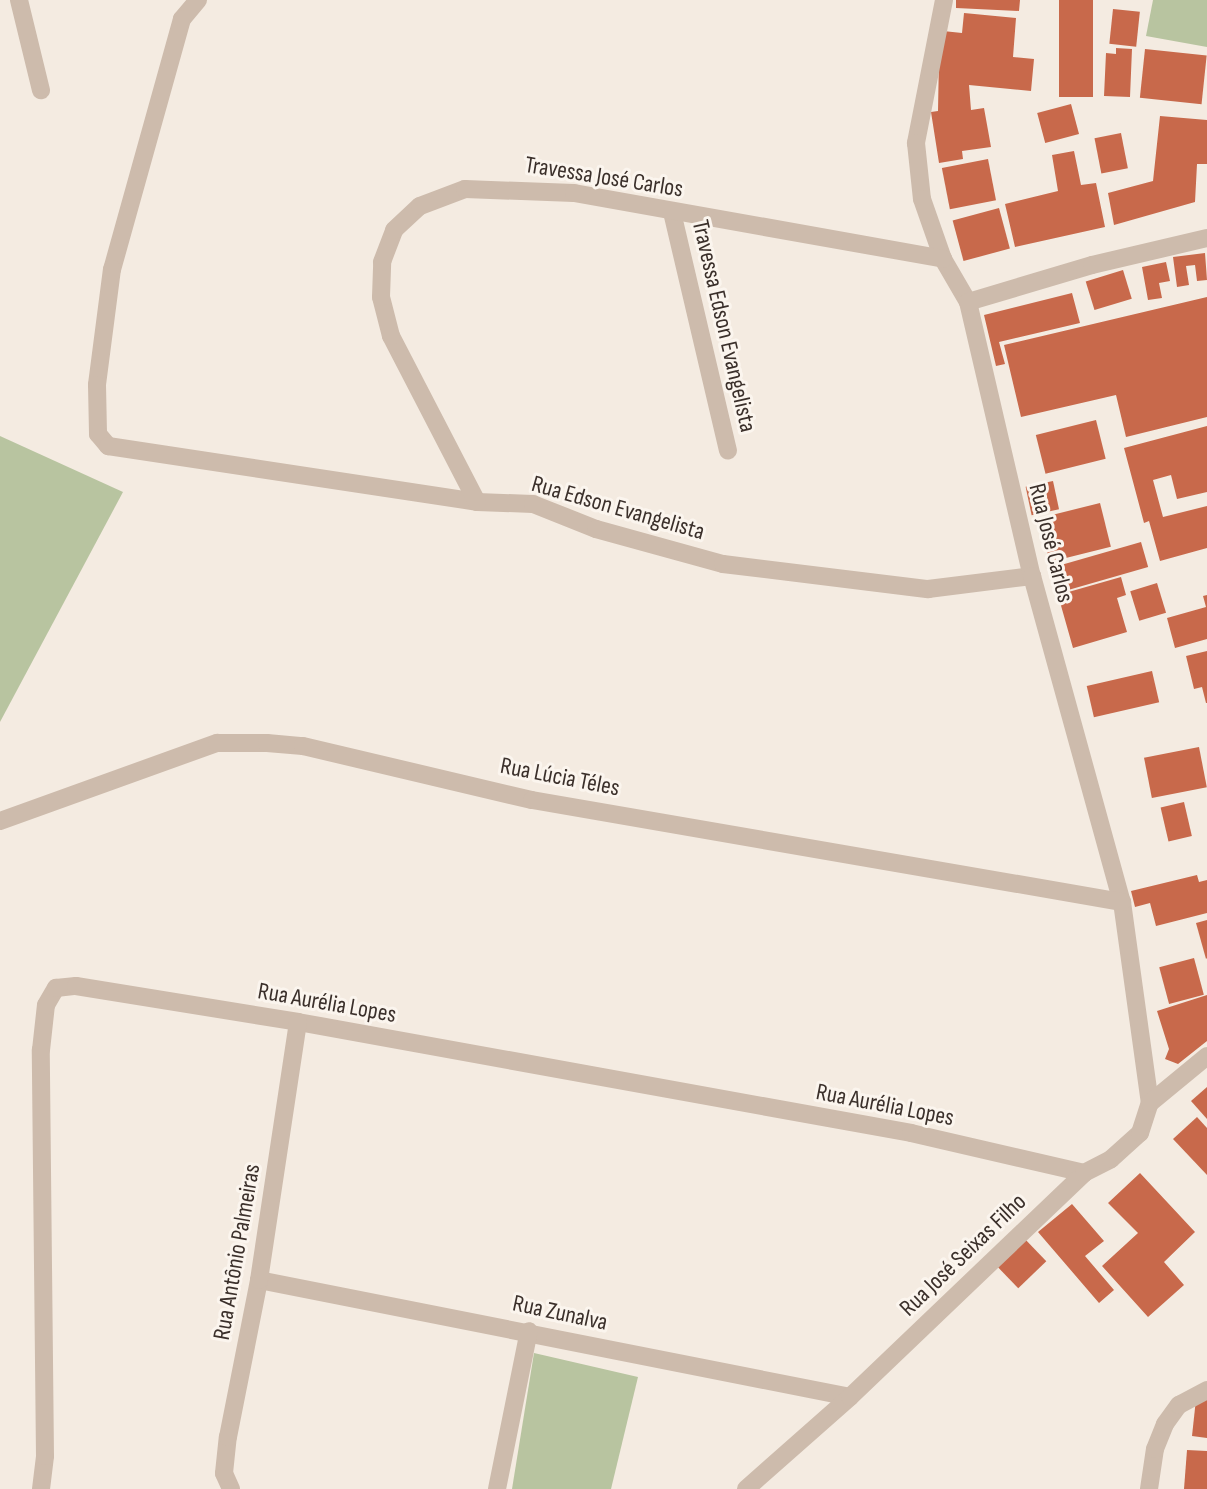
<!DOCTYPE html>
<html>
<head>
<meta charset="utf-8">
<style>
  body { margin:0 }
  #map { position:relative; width:1207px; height:1489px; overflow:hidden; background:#f4ebe1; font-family:"Sofia Sans Condensed",sans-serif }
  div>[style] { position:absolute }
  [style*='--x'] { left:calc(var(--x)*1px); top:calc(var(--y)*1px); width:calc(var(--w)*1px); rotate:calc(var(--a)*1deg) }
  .green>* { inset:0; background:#b8c4a0 }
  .building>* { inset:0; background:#c8694b; transform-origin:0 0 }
  .minor>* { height:18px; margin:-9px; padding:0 9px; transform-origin:9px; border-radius:9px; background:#cdbbac }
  span { translate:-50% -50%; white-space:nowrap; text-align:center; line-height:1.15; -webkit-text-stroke:6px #fbf5ee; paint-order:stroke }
  .street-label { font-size:24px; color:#3b302b }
</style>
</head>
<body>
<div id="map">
  <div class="green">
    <i style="clip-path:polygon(1153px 0,1207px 0,1207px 47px,1146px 36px)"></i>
    <i style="clip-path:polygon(0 436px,123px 492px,0 722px)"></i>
    <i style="clip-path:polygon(534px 1353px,638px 1377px,611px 1489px,512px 1489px)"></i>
  </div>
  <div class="building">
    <i style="clip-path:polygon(956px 0,1020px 0,1019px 11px,956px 8px)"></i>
    <i style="left:1059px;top:0;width:34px;height:97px"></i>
    <i style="left:1113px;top:9px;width:27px;height:35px;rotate:6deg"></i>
    <i style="clip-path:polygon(964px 13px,1016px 18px,1013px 57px,1034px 59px,1031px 91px,969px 85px,971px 110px,984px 108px,991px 147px,962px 151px,963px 159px,939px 163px,931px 112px,938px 111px,939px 56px,943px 31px,962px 33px)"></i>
    <i style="clip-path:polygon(1116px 48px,1132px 49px,1130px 97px,1104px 96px,1106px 53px,1116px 54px)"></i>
    <i style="left:1145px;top:49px;width:62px;height:49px;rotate:6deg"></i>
    <i style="left:1071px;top:104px;width:31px;height:35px;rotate:75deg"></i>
    <i style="clip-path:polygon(1160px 116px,1207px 120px,1207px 164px,1197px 164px,1195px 202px,1114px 225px,1108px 193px,1153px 181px)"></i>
    <i style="left:1121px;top:133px;width:36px;height:27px;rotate:79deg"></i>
    <i style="clip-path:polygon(1074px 151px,1081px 185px,1096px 183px,1105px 227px,1015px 247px,1005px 204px,1058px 191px,1052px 155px)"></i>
    <i style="left:988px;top:159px;width:42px;height:47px;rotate:79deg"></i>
    <i style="left:999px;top:208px;width:42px;height:48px;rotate:75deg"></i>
    <i style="clip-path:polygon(1205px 253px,1207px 280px,1197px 281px,1195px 265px,1186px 266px,1189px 285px,1177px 287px,1173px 257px)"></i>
    <i style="clip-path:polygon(1166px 262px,1170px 281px,1159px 283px,1162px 298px,1148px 300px,1142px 267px)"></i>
    <i style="left:1123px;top:270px;width:30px;height:39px;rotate:73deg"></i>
    <i style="clip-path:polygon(1072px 293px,1080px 323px,999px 342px,1005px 364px,996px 366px,984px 315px)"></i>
    <i style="clip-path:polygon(1207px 297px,1207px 417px,1126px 437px,1116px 395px,1021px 417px,1004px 345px)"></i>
    <i style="left:1096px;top:420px;width:40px;height:62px;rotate:76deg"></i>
    <i style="clip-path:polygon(1207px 426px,1207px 492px,1177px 499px,1171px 475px,1153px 480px,1163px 517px,1207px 506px,1207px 548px,1160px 561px,1149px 521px,1144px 523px,1124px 448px)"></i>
    <i style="left:1053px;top:481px;width:29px;height:28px;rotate:78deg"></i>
    <i style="left:1100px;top:503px;width:45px;height:63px;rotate:76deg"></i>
    <i style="left:1141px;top:542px;width:26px;height:94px;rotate:74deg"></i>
    <i style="clip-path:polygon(1121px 577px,1126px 595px,1117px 598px,1127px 632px,1073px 648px,1058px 595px)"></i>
    <i style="left:1157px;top:583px;width:31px;height:28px;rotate:73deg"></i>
    <i style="clip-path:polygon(1207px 595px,1207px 639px,1175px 648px,1167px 618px,1206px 607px,1203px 596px)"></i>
    <i style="clip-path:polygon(1207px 651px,1207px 703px,1206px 703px,1202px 687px,1194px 689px,1186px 656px)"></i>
    <i style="left:1152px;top:671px;width:32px;height:67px;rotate:77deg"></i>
    <i style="left:1199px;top:747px;width:41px;height:56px;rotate:79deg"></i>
    <i style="left:1184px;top:802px;width:35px;height:24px;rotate:77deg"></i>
    <i style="clip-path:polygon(1197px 875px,1199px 882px,1207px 880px,1207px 913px,1156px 926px,1150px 903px,1135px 907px,1131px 891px)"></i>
    <i style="clip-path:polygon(1207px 920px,1207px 958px,1206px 959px,1196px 923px)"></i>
    <i style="left:1194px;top:958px;width:38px;height:36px;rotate:75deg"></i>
    <i style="clip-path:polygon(1207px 995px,1207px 1041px,1178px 1064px,1165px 1059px,1169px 1049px,1157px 1011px)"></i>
    <i style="clip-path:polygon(1207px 1087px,1207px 1119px,1191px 1101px)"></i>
    <i style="clip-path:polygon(1197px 1117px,1207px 1128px,1207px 1175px,1173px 1139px)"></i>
    <i style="clip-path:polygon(1140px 1173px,1195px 1232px,1164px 1262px,1184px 1285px,1148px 1317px,1102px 1266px,1138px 1233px,1108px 1203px)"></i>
    <i style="clip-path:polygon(1072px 1204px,1104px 1241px,1085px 1256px,1114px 1290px,1099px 1303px,1038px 1232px)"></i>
    <i style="left:1022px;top:1236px;width:35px;height:39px;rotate:46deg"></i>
    <i style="clip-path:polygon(1196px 1399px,1207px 1400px,1207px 1438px,1192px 1436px)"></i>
    <i style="clip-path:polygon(1187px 1450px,1207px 1451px,1207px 1489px,1184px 1489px)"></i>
  </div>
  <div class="minor">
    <i style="--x:19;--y:0;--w:93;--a:76.3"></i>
    <i style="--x:198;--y:0;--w:25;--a:130"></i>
    <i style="--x:182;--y:19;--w:260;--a:105.6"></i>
    <i style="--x:112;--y:269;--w:117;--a:97.4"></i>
    <i style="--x:97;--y:385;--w:49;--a:88.8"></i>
    <i style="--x:98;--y:434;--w:16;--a:50"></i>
    <i style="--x:108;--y:446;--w:373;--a:8.6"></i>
    <i style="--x:477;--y:502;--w:56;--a:2"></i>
    <i style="--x:533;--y:504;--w:68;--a:21.6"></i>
    <i style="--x:596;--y:529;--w:132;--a:15.4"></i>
    <i style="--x:723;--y:564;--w:207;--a:7"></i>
    <i style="--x:928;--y:589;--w:105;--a:-7.1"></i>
    <i style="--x:944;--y:0;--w:146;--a:101.1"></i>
    <i style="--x:916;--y:143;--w:56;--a:83.9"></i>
    <i style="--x:922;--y:199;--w:64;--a:70.7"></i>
    <i style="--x:943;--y:259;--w:50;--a:59.8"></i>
    <i style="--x:968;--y:302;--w:281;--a:76.9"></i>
    <i style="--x:1032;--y:576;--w:338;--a:74.6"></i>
    <i style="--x:1122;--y:902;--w:203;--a:82.1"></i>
    <i style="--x:672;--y:212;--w:245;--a:76.8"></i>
    <i style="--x:968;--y:302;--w:129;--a:-16.6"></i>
    <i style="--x:1092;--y:265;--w:118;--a:-13.2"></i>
    <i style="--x:477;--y:502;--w:187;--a:-117.4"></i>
    <i style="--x:391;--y:336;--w:40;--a:-104.4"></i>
    <i style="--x:381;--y:297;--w:35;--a:-88"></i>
    <i style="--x:382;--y:262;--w:34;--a:-69"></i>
    <i style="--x:394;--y:230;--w:35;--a:-43"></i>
    <i style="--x:420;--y:206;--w:48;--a:-20.7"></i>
    <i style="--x:465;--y:189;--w:109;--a:2.1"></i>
    <i style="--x:574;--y:193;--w:375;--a:10.1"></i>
    <i style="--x:0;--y:821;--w:231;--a:-19.8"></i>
    <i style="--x:217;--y:743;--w:50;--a:0"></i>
    <i style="--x:267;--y:743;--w:36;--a:5"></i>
    <i style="--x:303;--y:746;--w:235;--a:13.3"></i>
    <i style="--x:532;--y:800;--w:599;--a:9.81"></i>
    <i style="--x:259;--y:1280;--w:602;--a:11.2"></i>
    <i style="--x:41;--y:1489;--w:33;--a:-83"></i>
    <i style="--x:45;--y:1456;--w:406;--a:-90.6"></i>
    <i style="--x:41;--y:1050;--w:45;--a:-83.7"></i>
    <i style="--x:46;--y:1005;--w:20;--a:-60"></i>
    <i style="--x:56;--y:988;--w:20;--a:-6"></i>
    <i style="--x:76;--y:986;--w:225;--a:9.2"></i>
    <i style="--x:298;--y:1022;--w:623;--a:10.26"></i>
    <i style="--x:911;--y:1133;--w:178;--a:13"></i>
    <i style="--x:231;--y:1489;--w:17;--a:-114"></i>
    <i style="--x:224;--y:1473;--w:36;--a:-84"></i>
    <i style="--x:228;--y:1437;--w:160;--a:-78.8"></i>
    <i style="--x:259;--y:1280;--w:261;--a:-81.4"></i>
    <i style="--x:497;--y:1489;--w:161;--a:-78.6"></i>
    <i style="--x:746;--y:1489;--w:139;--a:-41.5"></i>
    <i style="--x:850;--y:1397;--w:324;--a:-43.7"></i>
    <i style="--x:1084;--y:1173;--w:30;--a:-27"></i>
    <i style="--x:1111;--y:1159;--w:39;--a:-42"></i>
    <i style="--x:1140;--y:1133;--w:32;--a:-72"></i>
    <i style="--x:1150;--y:1103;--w:74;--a:-39.5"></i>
    <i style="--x:1149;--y:1489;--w:40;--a:-81.5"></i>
    <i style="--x:1155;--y:1449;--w:27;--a:-68"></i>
    <i style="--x:1165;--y:1424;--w:24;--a:-54"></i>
    <i style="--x:1179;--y:1405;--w:32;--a:-28"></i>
  </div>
  <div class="street-label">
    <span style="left:604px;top:177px;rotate:9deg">Travessa José Carlos</span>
    <span style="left:724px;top:326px;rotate:77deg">Travessa Edson Evangelista</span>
    <span style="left:618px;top:508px;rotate:16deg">Rua Edson Evangelista</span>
    <span style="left:1051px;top:543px;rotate:76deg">Rua José Carlos</span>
    <span style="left:560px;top:777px;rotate:11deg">Rua Lúcia Téles</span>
    <span style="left:327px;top:1003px;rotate:10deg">Rua Aurélia Lopes</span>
    <span style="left:885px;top:1105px;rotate:11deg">Rua Aurélia Lopes</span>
    <span style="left:237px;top:1252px;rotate:-80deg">Rua Antônio Palmeiras</span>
    <span style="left:963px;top:1255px;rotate:-44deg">Rua José Seixas Filho</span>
    <span style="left:560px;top:1313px;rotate:12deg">Rua Zunalva</span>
  </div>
</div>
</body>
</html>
